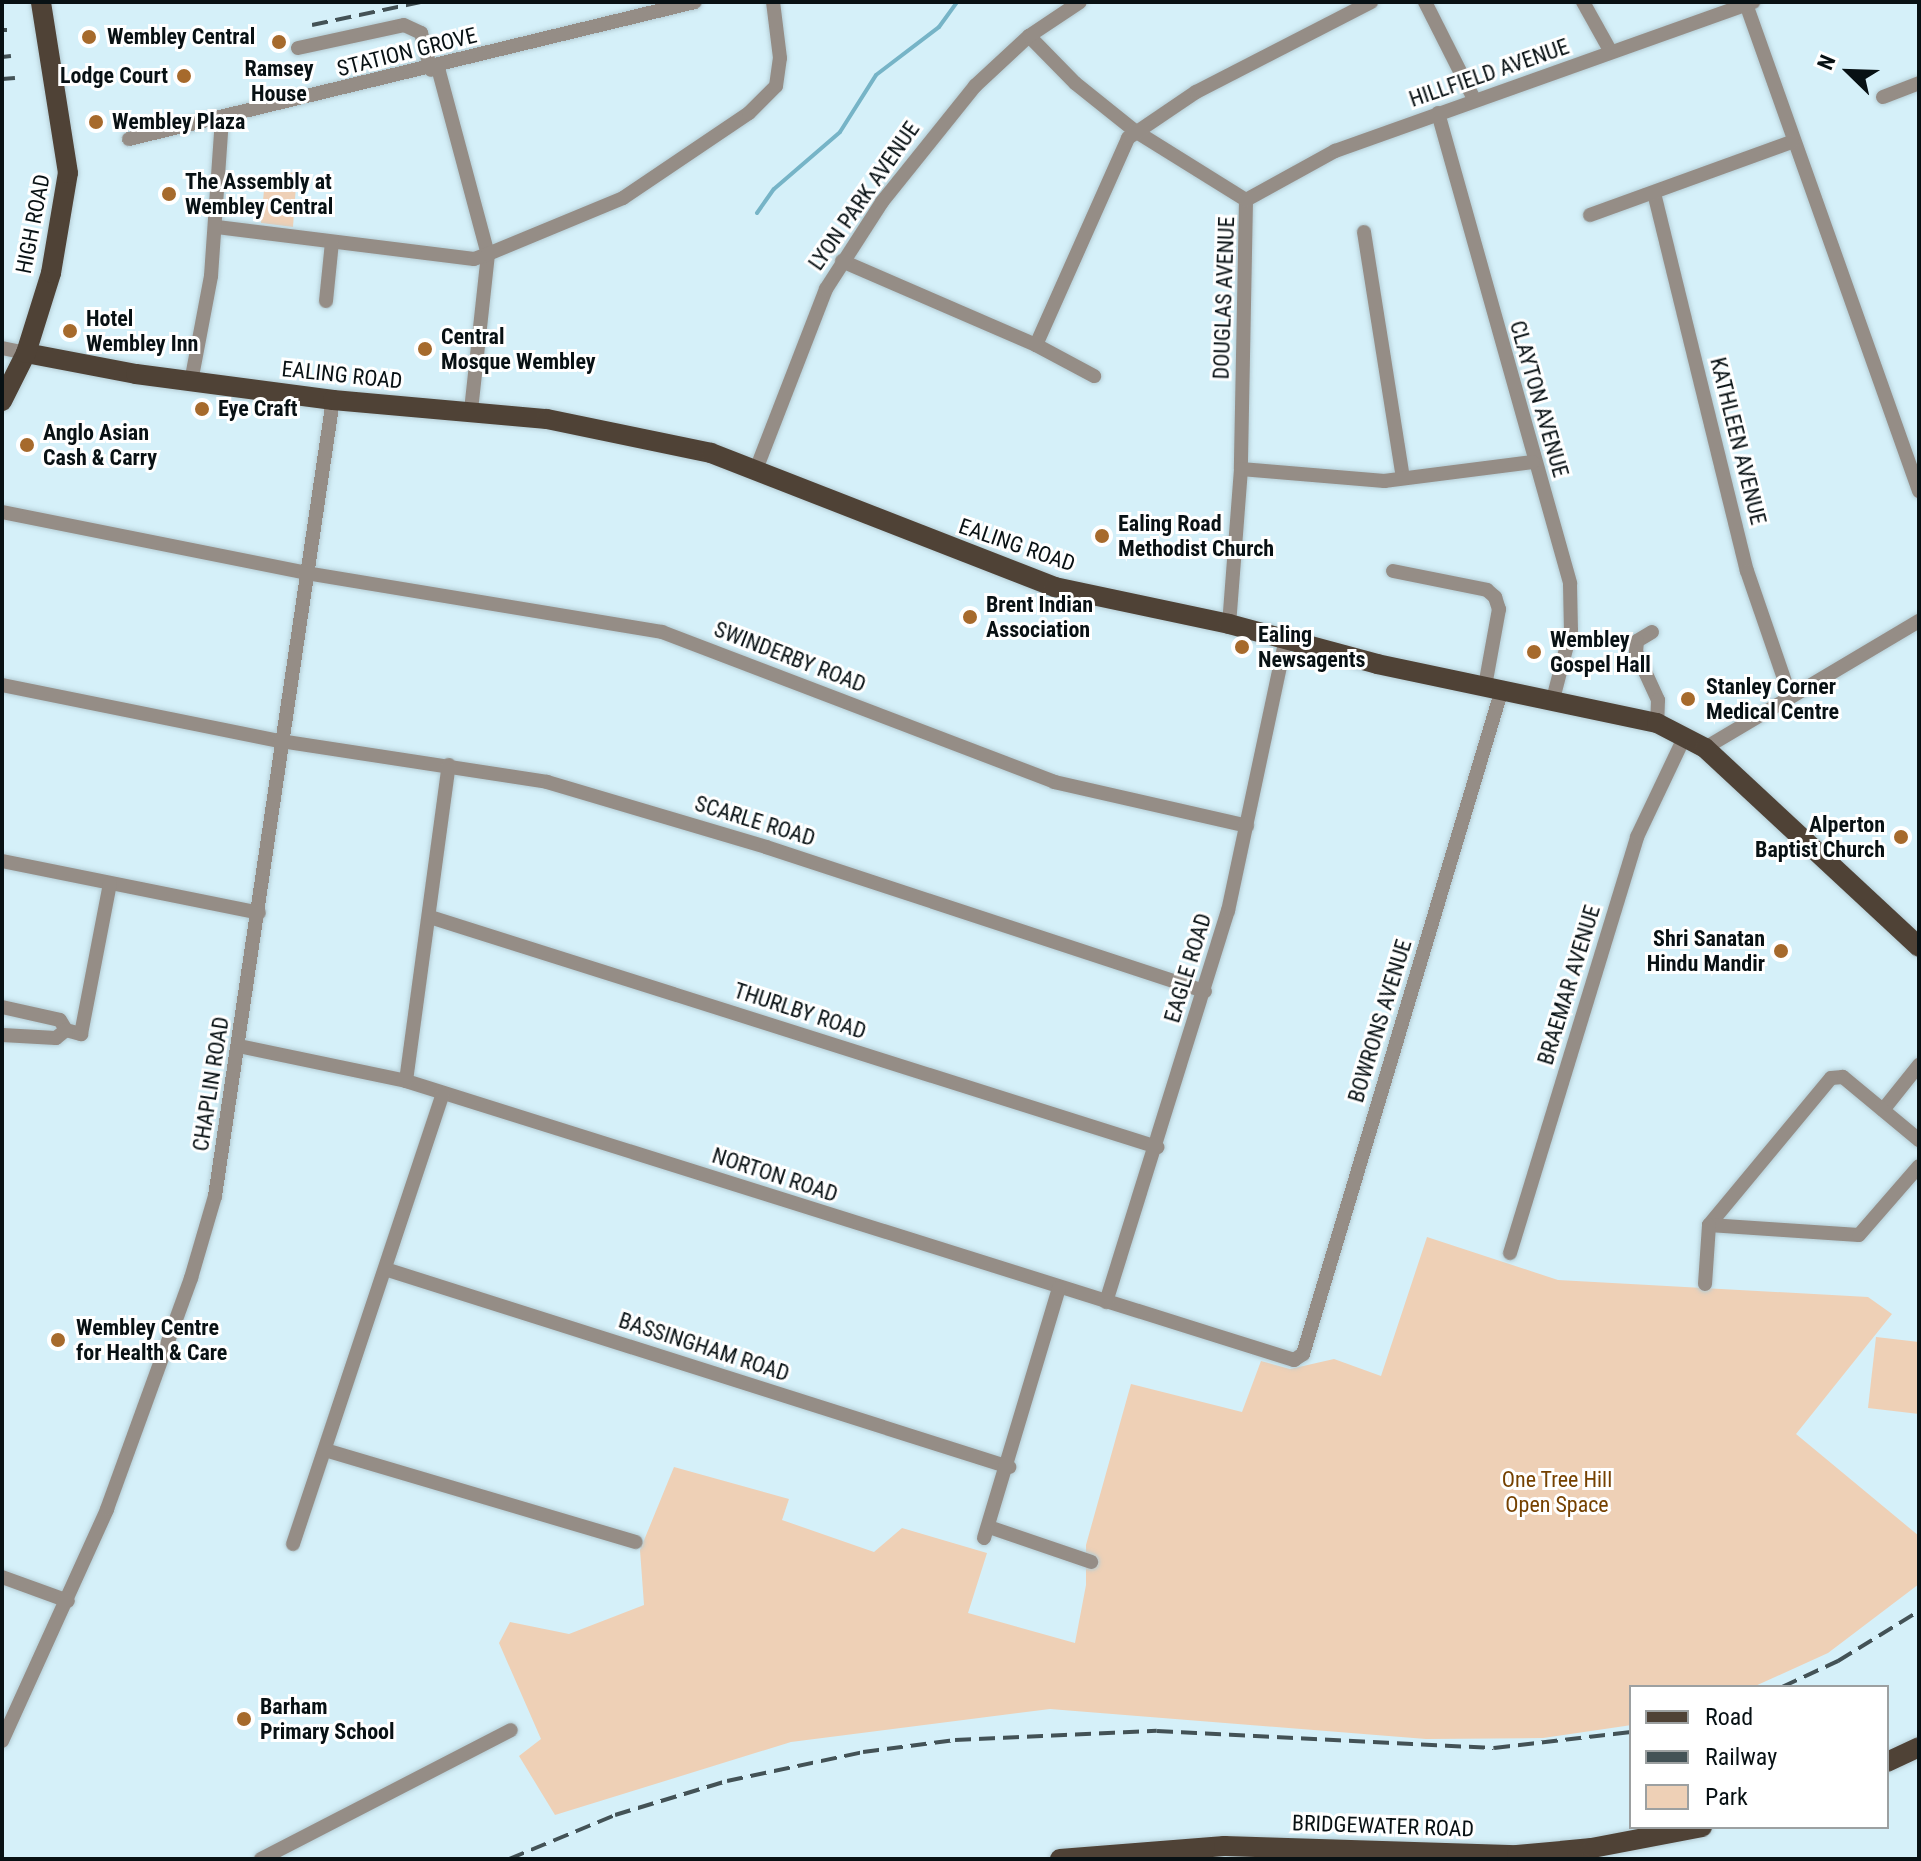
<!DOCTYPE html>
<html>
<head>
<meta charset="utf-8">
<style>
  body { margin:0 }
  #map { position:relative; width:1921px; height:1861px; overflow:hidden; background:#d5f0f9; font-family:"Roboto Condensed",sans-serif }
  div>[style] { position:absolute }
  [style*='--x'] { left:calc(var(--x)*1px); top:calc(var(--y)*1px); width:calc(var(--w)*1px); rotate:calc(var(--a)*1deg) }
  .green>* { inset:0; background:#eed0b6 }
  .stream>* { height:4px; margin:-2px; padding:0 2px; transform-origin:2px; border-radius:2px; background:#76b4c7 }
  .roads { filter:drop-shadow(0 0 2px #b4ccd4) drop-shadow(0 0 2px #b4ccd4) }
  .minor>* { height:14px; margin:-7px; padding:0 7px; transform-origin:7px; border-radius:7px; background:#958d86 }
  .primary>* { height:20px; margin:-10px; padding:0 10px; transform-origin:10px; border-radius:10px; background:#4f4236 }
  .rail>* { height:4px; margin-top:-2px; transform-origin:0; background:repeating-linear-gradient(90deg,#435256 0 16px,transparent 0 24px) }
  .dots>* { width:22px; height:22px; translate:-50% -50%; box-sizing:border-box; border:4px solid #fff; border-radius:50% }
  span { translate:-50% -50%; white-space:nowrap; text-align:center; line-height:1.15; -webkit-text-stroke:6px #fff; paint-order:stroke }
  .poi-label { font-size:22px; color:#081114; font-weight:700 }
  .left { translate:0 -50%; text-align:left }
  .right { translate:-100% -50%; text-align:right }
  .street-label { font-size:22px; color:#081114 }
  .park-label { font-size:22px; color:#754100 }
  .frame { position:absolute; inset:0; border:4px solid #081114; pointer-events:none }
  .legend { position:absolute; left:1629px; top:1685px; width:260px; height:144px; box-sizing:border-box; background:#fff; border:2px solid #9ca0a1; margin:0; padding:10px 14px; list-style:none; font-size:24px; color:#081114 }
  .legend li { display:flex; align-items:center; gap:16px; height:40px }
  .legend b { width:40px; border:2px solid #9ca0a1 }
  .north { position:absolute; left:1809px; top:32px; width:80px; height:80px; -webkit-text-stroke:6px #fff; paint-order:stroke; rotate:293deg; font-size:22px; font-weight:700; line-height:32px; text-align:center; color:#081114 }
  .north::after { content:''; display:block; margin:auto; width:28px; height:36px; background:#081114; clip-path:polygon(50% 0,100% 100%,50% 72%,0 100%) }
</style>
</head>
<body>
<div id="map">
  <div class="green">
    <i style="clip-path:polygon(297px 171px,293px 227px,261px 223px,265px 179px)"></i>
    <i style="clip-path:polygon(1427px 1237px,1558px 1280px,1868px 1297px,1892px 1314px,1796px 1434px,1919px 1536px,1919px 1584px,1828px 1653px,1753px 1687px,1631px 1687px,1631px 1725px,1625px 1726px,1543px 1738px,1426px 1739px,1050px 1709px,791px 1742px,555px 1815px,519px 1756px,541px 1739px,499px 1643px,510px 1622px,569px 1634px,644px 1605px,640px 1550px,674px 1467px,789px 1499px,782px 1520px,874px 1552px,902px 1528px,987px 1553px,968px 1613px,1075px 1643px,1086px 1585px,1086px 1545px,1131px 1384px,1242px 1412px,1261px 1361px,1290px 1369px,1334px 1359px,1381px 1376px)"></i>
    <i style="clip-path:polygon(1876px 1337px,1919px 1342px,1919px 1414px,1868px 1408px)"></i>
  </div>
  <div class="stream">
    <i style="--x:757;--y:213;--w:29;--a:-55"></i>
    <i style="--x:774;--y:189;--w:87;--a:-40.8"></i>
    <i style="--x:840;--y:132;--w:67;--a:-57.7"></i>
    <i style="--x:876;--y:75;--w:79;--a:-37.3"></i>
    <i style="--x:939;--y:27;--w:31;--a:-54"></i>
  </div>
  <div class="roads">
    <div class="minor">
      <i style="--x:1425;--y:2;--w:109;--a:63.2"></i>
      <i style="--x:1583;--y:2;--w:57;--a:60.8"></i>
      <i style="--x:1746;--y:4;--w:517;--a:70.44"></i>
      <i style="--x:1029;--y:36;--w:66;--a:45.6"></i>
      <i style="--x:1075;--y:83;--w:77;--a:38.7"></i>
      <i style="--x:1135;--y:131;--w:131;--a:31.9"></i>
      <i style="--x:1246;--y:200;--w:269;--a:91.1"></i>
      <i style="--x:1241;--y:469;--w:155;--a:94.4"></i>
      <i style="--x:298;--y:48;--w:108;--a:-12.2"></i>
      <i style="--x:404;--y:25;--w:19;--a:25"></i>
      <i style="--x:421;--y:33;--w:38;--a:75"></i>
      <i style="--x:438;--y:68;--w:193;--a:75"></i>
      <i style="--x:488;--y:254;--w:157;--a:96.2"></i>
      <i style="--x:1883;--y:97;--w:39;--a:-21"></i>
      <i style="--x:1438;--y:113;--w:489;--a:74.3"></i>
      <i style="--x:1570;--y:584;--w:46;--a:88.8"></i>
      <i style="--x:1571;--y:630;--w:71;--a:104.6"></i>
      <i style="--x:129;--y:139;--w:582;--a:-13.61"></i>
      <i style="--x:1654;--y:193;--w:389;--a:76.2"></i>
      <i style="--x:1747;--y:571;--w:132;--a:71"></i>
      <i style="--x:1246;--y:200;--w:102;--a:-28.8"></i>
      <i style="--x:1335;--y:151;--w:444;--a:-19.6"></i>
      <i style="--x:1590;--y:215;--w:215;--a:-19.9"></i>
      <i style="--x:217;--y:227;--w:259;--a:7.1"></i>
      <i style="--x:474;--y:259;--w:15;--a:-20"></i>
      <i style="--x:488;--y:254;--w:146;--a:-22.5"></i>
      <i style="--x:623;--y:198;--w:152;--a:-34"></i>
      <i style="--x:749;--y:113;--w:38;--a:-45"></i>
      <i style="--x:776;--y:86;--w:28;--a:-82"></i>
      <i style="--x:780;--y:58;--w:56;--a:-97.1"></i>
      <i style="--x:1364;--y:232;--w:249;--a:81"></i>
      <i style="--x:842;--y:261;--w:211;--a:23.4"></i>
      <i style="--x:1036;--y:345;--w:66;--a:28.1"></i>
      <i style="--x:326;--y:301;--w:59;--a:-84.2"></i>
      <i style="--x:1036;--y:345;--w:227;--a:-66"></i>
      <i style="--x:1128;--y:138;--w:82;--a:-34.1"></i>
      <i style="--x:1196;--y:92;--w:197;--a:-27.2"></i>
      <i style="--x:2;--y:348;--w:25;--a:12"></i>
      <i style="--x:191;--y:382;--w:108;--a:-79.3"></i>
      <i style="--x:211;--y:276;--w:156;--a:-86"></i>
      <i style="--x:757;--y:467;--w:191;--a:-68.8"></i>
      <i style="--x:826;--y:289;--w:103;--a:-57.2"></i>
      <i style="--x:882;--y:202;--w:149;--a:-51.3"></i>
      <i style="--x:975;--y:86;--w:74;--a:-42.8"></i>
      <i style="--x:1029;--y:36;--w:61;--a:-33.7"></i>
      <i style="--x:1241;--y:469;--w:144;--a:4.8"></i>
      <i style="--x:1384;--y:481;--w:150;--a:-7.3"></i>
      <i style="--x:2;--y:512;--w:310;--a:11.3"></i>
      <i style="--x:306;--y:573;--w:361;--a:9.4"></i>
      <i style="--x:662;--y:632;--w:420;--a:20.9"></i>
      <i style="--x:1054;--y:782;--w:198;--a:12.8"></i>
      <i style="--x:1393;--y:571;--w:96;--a:11.4"></i>
      <i style="--x:1487;--y:590;--w:11;--a:41"></i>
      <i style="--x:1495;--y:597;--w:13;--a:72"></i>
      <i style="--x:1499;--y:609;--w:78;--a:100.3"></i>
      <i style="--x:1652;--y:632;--w:17;--a:149"></i>
      <i style="--x:1637;--y:641;--w:11;--a:95"></i>
      <i style="--x:1636;--y:652;--w:53;--a:65.4"></i>
      <i style="--x:1658;--y:700;--w:23;--a:92"></i>
      <i style="--x:2;--y:685;--w:284;--a:11.4"></i>
      <i style="--x:280;--y:741;--w:270;--a:8.7"></i>
      <i style="--x:547;--y:782;--w:228;--a:16.5"></i>
      <i style="--x:766;--y:847;--w:462;--a:18.2"></i>
      <i style="--x:1705;--y:748;--w:249;--a:-30.7"></i>
      <i style="--x:2;--y:861;--w:262;--a:11.4"></i>
      <i style="--x:430;--y:917;--w:763;--a:17.56"></i>
      <i style="--x:2;--y:1007;--w:59;--a:12.6"></i>
      <i style="--x:60;--y:1020;--w:12;--a:59"></i>
      <i style="--x:66;--y:1030;--w:16;--a:15"></i>
      <i style="--x:81;--y:1034;--w:153;--a:-79.1"></i>
      <i style="--x:2;--y:1035;--w:54;--a:3.2"></i>
      <i style="--x:56;--y:1038;--w:13;--a:-39"></i>
      <i style="--x:239;--y:1046;--w:171;--a:11.8"></i>
      <i style="--x:406;--y:1081;--w:931;--a:17.44"></i>
      <i style="--x:1294;--y:1360;--w:11;--a:-34"></i>
      <i style="--x:1303;--y:1354;--w:694;--a:-73.34"></i>
      <i style="--x:406;--y:1081;--w:319;--a:-82.3"></i>
      <i style="--x:1883;--y:1110;--w:58;--a:-51.3"></i>
      <i style="--x:1919;--y:1140;--w:99;--a:-140.3"></i>
      <i style="--x:1843;--y:1077;--w:12;--a:175"></i>
      <i style="--x:1831;--y:1078;--w:191;--a:129.7"></i>
      <i style="--x:1709;--y:1225;--w:150;--a:3.8"></i>
      <i style="--x:1859;--y:1235;--w:91;--a:-49"></i>
      <i style="--x:1510;--y:1253;--w:435;--a:-73"></i>
      <i style="--x:1637;--y:837;--w:112;--a:-64.6"></i>
      <i style="--x:385;--y:1269;--w:655;--a:17.6"></i>
      <i style="--x:1705;--y:1284;--w:59;--a:-86.1"></i>
      <i style="--x:1106;--y:1302;--w:410;--a:-72.7"></i>
      <i style="--x:1228;--y:911;--w:278;--a:-78"></i>
      <i style="--x:325;--y:1450;--w:324;--a:16.5"></i>
      <i style="--x:989;--y:1527;--w:108;--a:18.9"></i>
      <i style="--x:984;--y:1538;--w:261;--a:-73.3"></i>
      <i style="--x:293;--y:1544;--w:475;--a:-71.6"></i>
      <i style="--x:2;--y:1577;--w:70;--a:20"></i>
      <i style="--x:2;--y:1741;--w:255;--a:-65.6"></i>
      <i style="--x:107;--y:1509;--w:246;--a:-70"></i>
      <i style="--x:191;--y:1278;--w:85;--a:-73.7"></i>
      <i style="--x:215;--y:1196;--w:805;--a:-81.57"></i>
      <i style="--x:261;--y:1859;--w:281;--a:-27.3"></i>
    </div>
    <div class="primary">
      <i style="--x:26;--y:353;--w:112;--a:10.8"></i>
      <i style="--x:136;--y:374;--w:199;--a:7.5"></i>
      <i style="--x:333;--y:400;--w:215;--a:5.1"></i>
      <i style="--x:547;--y:419;--w:167;--a:11.7"></i>
      <i style="--x:711;--y:453;--w:369;--a:21.3"></i>
      <i style="--x:1055;--y:587;--w:178;--a:12"></i>
      <i style="--x:1229;--y:624;--w:153;--a:15.1"></i>
      <i style="--x:1377;--y:664;--w:286;--a:11.9"></i>
      <i style="--x:1657;--y:723;--w:54;--a:27.5"></i>
      <i style="--x:1705;--y:748;--w:292;--a:42.9"></i>
      <i style="--x:2;--y:401;--w:54;--a:-63.4"></i>
      <i style="--x:26;--y:353;--w:84;--a:-72.6"></i>
      <i style="--x:51;--y:273;--w:101;--a:-80.4"></i>
      <i style="--x:68;--y:173;--w:173;--a:-99"></i>
      <i style="--x:1887;--y:1762;--w:35;--a:-25"></i>
      <i style="--x:1060;--y:1859;--w:165;--a:-4.5"></i>
      <i style="--x:1224;--y:1846;--w:293;--a:1.8"></i>
      <i style="--x:1517;--y:1855;--w:75;--a:-5.3"></i>
      <i style="--x:1592;--y:1848;--w:112;--a:-10.8"></i>
    </div>
  </div>
  <div class="rail">
    <i style="--x:312;--y:25;--w:111;--a:-11.9"></i>
    <i style="--x:2;--y:30;--w:5;--a:0"></i>
    <i style="--x:2;--y:57;--w:9;--a:-6"></i>
    <i style="--x:2;--y:79;--w:13;--a:-4"></i>
    <i style="--x:1782;--y:1687;--w:62;--a:-24.9"></i>
    <i style="--x:1838;--y:1661;--w:95;--a:-31.7"></i>
    <i style="--x:509;--y:1859;--w:115;--a:-22.5"></i>
    <i style="--x:615;--y:1815;--w:117;--a:-16.9"></i>
    <i style="--x:727;--y:1781;--w:139;--a:-12"></i>
    <i style="--x:863;--y:1752;--w:93;--a:-7.4"></i>
    <i style="--x:955;--y:1740;--w:202;--a:-2.6"></i>
    <i style="--x:1157;--y:1731;--w:337;--a:2.9"></i>
    <i style="--x:1494;--y:1748;--w:138;--a:-6.7"></i>
  </div>
  <div class="dots">
    <i style="left:89px;top:37px;background:#a66a2c"></i>
    <i style="left:279px;top:42px;background:#a66a2c"></i>
    <i style="left:184px;top:76px;background:#a66a2c"></i>
    <i style="left:96px;top:122px;background:#a66a2c"></i>
    <i style="left:169px;top:194px;background:#a66a2c"></i>
    <i style="left:70px;top:331px;background:#a66a2c"></i>
    <i style="left:425px;top:349px;background:#a66a2c"></i>
    <i style="left:202px;top:409px;background:#a66a2c"></i>
    <i style="left:27px;top:445px;background:#a66a2c"></i>
    <i style="left:1102px;top:536px;background:#a66a2c"></i>
    <i style="left:970px;top:617px;background:#a66a2c"></i>
    <i style="left:1242px;top:647px;background:#a66a2c"></i>
    <i style="left:1534px;top:652px;background:#a66a2c"></i>
    <i style="left:1688px;top:699px;background:#a66a2c"></i>
    <i style="left:1901px;top:837px;background:#a66a2c"></i>
    <i style="left:1781px;top:951px;background:#a66a2c"></i>
    <i style="left:58px;top:1340px;background:#a66a2c"></i>
    <i style="left:244px;top:1719px;background:#a66a2c"></i>
  </div>
  <div class="poi-label">
    <span class="left" style="left:107px;top:37px">Wembley Central</span>
    <span style="left:279px;top:81px">Ramsey<br>House</span>
    <span class="right" style="left:168px;top:76px">Lodge Court</span>
    <span class="left" style="left:112px;top:122px">Wembley Plaza</span>
    <span class="left" style="left:185px;top:194px">The Assembly at<br>Wembley Central</span>
    <span class="left" style="left:86px;top:331px">Hotel<br>Wembley Inn</span>
    <span class="left" style="left:441px;top:349px">Central<br>Mosque Wembley</span>
    <span class="left" style="left:218px;top:409px">Eye Craft</span>
    <span class="left" style="left:43px;top:445px">Anglo Asian<br>Cash &amp; Carry</span>
    <span class="left" style="left:1118px;top:536px">Ealing Road<br>Methodist Church</span>
    <span class="left" style="left:986px;top:617px">Brent Indian<br>Association</span>
    <span class="left" style="left:1258px;top:647px">Ealing<br>Newsagents</span>
    <span class="left" style="left:1550px;top:652px">Wembley<br>Gospel Hall</span>
    <span class="left" style="left:1706px;top:699px">Stanley Corner<br>Medical Centre</span>
    <span class="right" style="left:1885px;top:837px">Alperton<br>Baptist Church</span>
    <span class="right" style="left:1765px;top:951px">Shri Sanatan<br>Hindu Mandir</span>
    <span class="left" style="left:76px;top:1340px">Wembley Centre<br>for Health &amp; Care</span>
    <span class="left" style="left:260px;top:1719px">Barham<br>Primary School</span>
  </div>
  <div class="street-label">
    <span style="left:407px;top:52px;rotate:-14deg">STATION GROVE</span>
    <span style="left:1489px;top:73px;rotate:-19deg">HILLFIELD AVENUE</span>
    <span style="left:864px;top:196px;rotate:-55deg">LYON PARK AVENUE</span>
    <span style="left:33px;top:224px;rotate:-79deg">HIGH ROAD</span>
    <span style="left:1224px;top:298px;rotate:-88deg">DOUGLAS AVENUE</span>
    <span style="left:342px;top:375px;rotate:6deg">EALING ROAD</span>
    <span style="left:1539px;top:399px;rotate:74deg">CLAYTON AVENUE</span>
    <span style="left:1738px;top:441px;rotate:76deg">KATHLEEN AVENUE</span>
    <span style="left:1017px;top:545px;rotate:19deg">EALING ROAD</span>
    <span style="left:790px;top:657px;rotate:21deg">SWINDERBY ROAD</span>
    <span style="left:755px;top:821px;rotate:17deg">SCARLE ROAD</span>
    <span style="left:1188px;top:968px;rotate:-73deg">EAGLE ROAD</span>
    <span style="left:1569px;top:985px;rotate:-73deg">BRAEMAR AVENUE</span>
    <span style="left:800px;top:1011px;rotate:18deg">THURLBY ROAD</span>
    <span style="left:1380px;top:1021px;rotate:-73deg">BOWRONS AVENUE</span>
    <span style="left:211px;top:1084px;rotate:-81deg">CHAPLIN ROAD</span>
    <span style="left:775px;top:1175px;rotate:18deg">NORTON ROAD</span>
    <span style="left:704px;top:1347px;rotate:18deg">BASSINGHAM ROAD</span>
    <span style="left:1383px;top:1826px;rotate:2deg">BRIDGEWATER ROAD</span>
  </div>
  <div class="park-label">
    <span style="left:1557px;top:1492px">One Tree Hill<br>Open Space</span>
  </div>
  <div class="frame"></div>
  <ul class="legend">
  <li><b style="height:10px;background:#4f4236"></b>Road</li>
  <li><b style="height:10px;background:#435256"></b>Railway</li>
  <li><b style="height:22px;background:#eed0b6"></b>Park</li>
  </ul>
  <div class="north">N</div>
</div>
</body>
</html>
